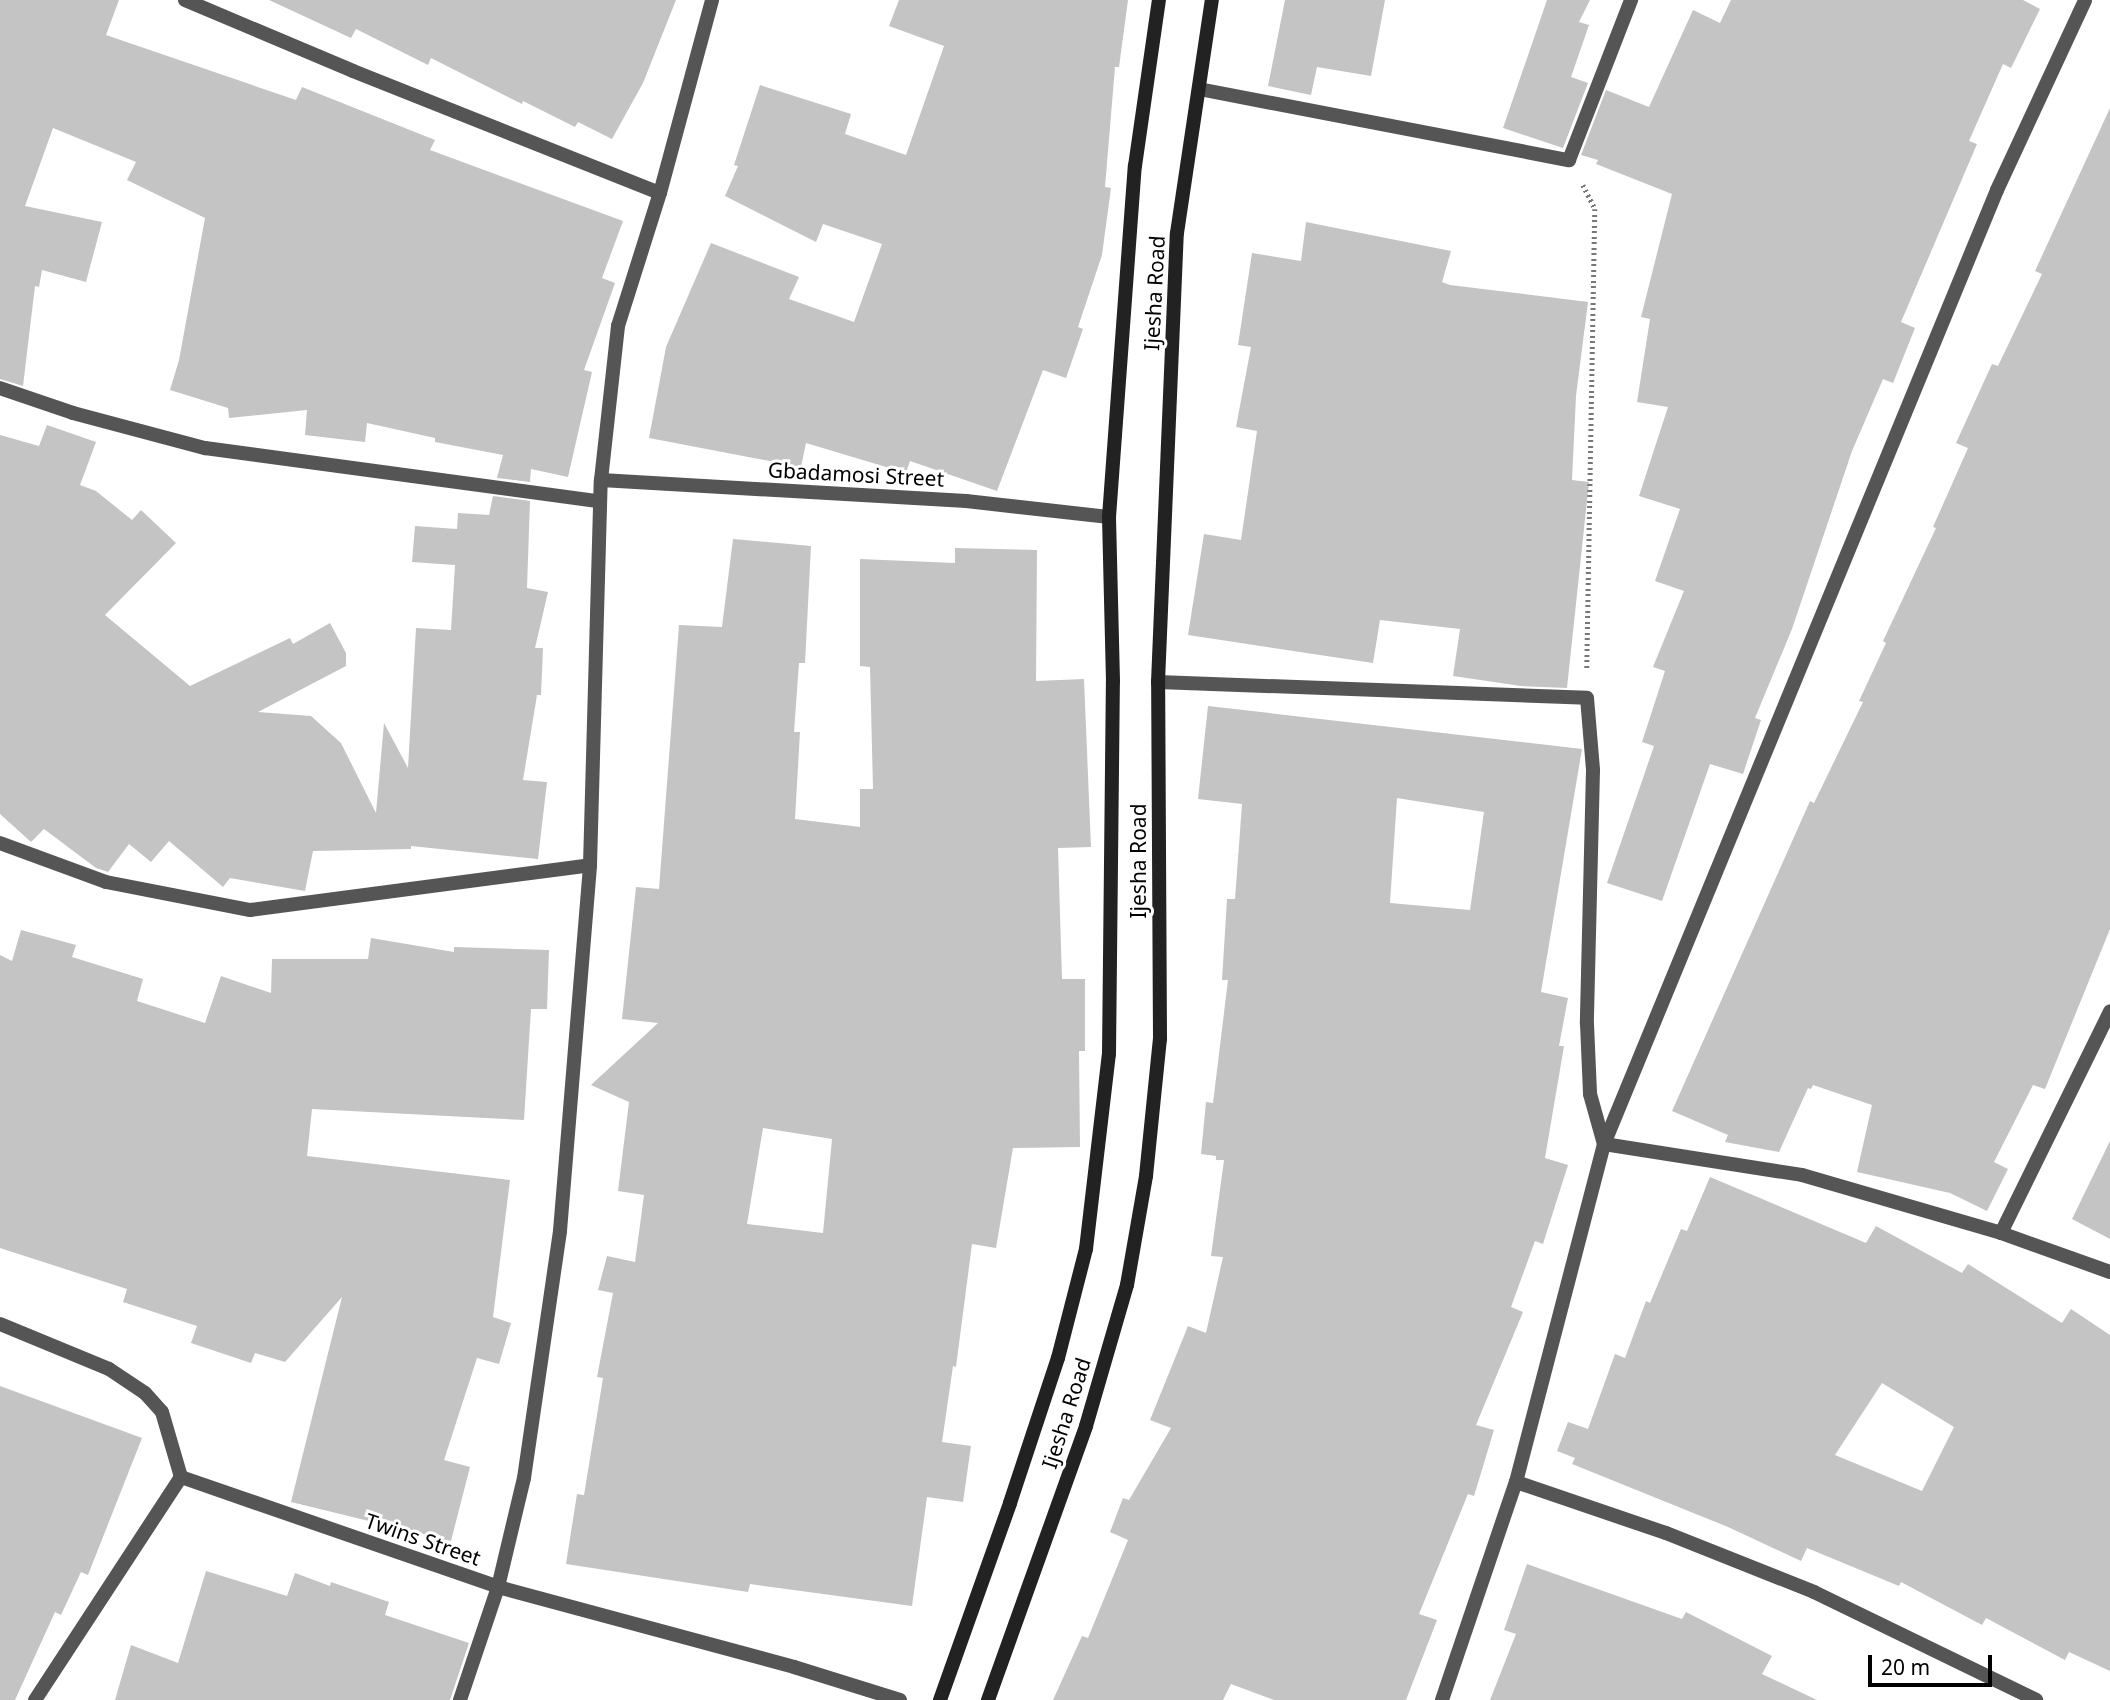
<!DOCTYPE html>
<html>
<head>
<meta charset="utf-8">
<style>
  body { margin:0 }
  #map { position:relative; width:2110px; height:1700px; overflow:hidden; background:#fff; font-family:"Noto Sans",sans-serif }
  div>[style] { position:absolute }
  [style*='--x'] { left:calc(var(--x)*1px); top:calc(var(--y)*1px); width:calc(var(--w)*1px); rotate:calc(var(--a)*1deg) }
  .building>* { inset:0; background:#c4c4c4 }
  .path>* { height:4.5px; margin-top:-2.25px; transform-origin:0; background:repeating-linear-gradient(90deg,#777 0 2px,transparent 0 5.5px) }
  .minor>* { height:14px; margin:-7px; padding:0 7px; transform-origin:7px; border-radius:7px; background:#555 }
  .secondary>* { height:14px; margin:-7px; padding:0 7px; transform-origin:7px; border-radius:7px; background:#222 }
  span { translate:-50% -50%; white-space:nowrap; text-align:center; line-height:1.15; -webkit-text-stroke:6px #fff; paint-order:stroke }
  .street-label { font-size:21px; color:#000 }
  .scale { position:absolute; left:1868px; top:1655px; width:124px; height:32px; box-sizing:border-box; border:4px solid #000; border-top:0; padding-left:9px; font-size:21px; line-height:24px; white-space:nowrap; color:#000; -webkit-text-stroke:5px #fff; paint-order:stroke }
</style>
</head>
<body>
<div id="map">
  <div class="building">
    <i style="clip-path:polygon(0 0,119px 0,106px 35px,296px 100px,302px 87px,435px 140px,430px 150px,623px 221px,602px 278px,615px 283px,584px 370px,592px 372px,568px 477px,531px 469px,530px 482px,497px 478px,503px 455px,435px 442px,435px 438px,367px 423px,365px 442px,305px 435px,307px 410px,229px 418px,228px 408px,170px 390px,179px 360px,205px 218px,127px 180px,136px 162px,53px 128px,25px 206px,102px 222px,86px 282px,42px 270px,39px 287px,35px 286px,23px 386px,0 379px)"></i>
    <i style="clip-path:polygon(269px 0,676px 0,643px 83px,612px 139px,578px 122px,575px 127px,523px 101px,522px 104px,431px 58px,428px 65px,356px 29px,351px 38px)"></i>
    <i style="clip-path:polygon(899px 0,1128px 0,1119px 67px,1115px 67px,1105px 187px,1111px 188px,1102px 255px,1078px 327px,1083px 329px,1066px 378px,1043px 370px,997px 491px,910px 461px,906px 473px,806px 443px,801px 467px,649px 438px,666px 347px,711px 243px,799px 277px,789px 299px,854px 322px,882px 244px,823px 224px,816px 242px,725px 196px,738px 166px,734px 165px,760px 85px,851px 114px,845px 134px,906px 155px,944px 46px,889px 26px)"></i>
    <i style="clip-path:polygon(1285px 0,1385px 0,1371px 76px,1317px 67px,1311px 95px,1268px 86px)"></i>
    <i style="clip-path:polygon(1547px 0,1590px 0,1579px 22px,1589px 25px,1571px 77px,1588px 83px,1563px 148px,1503px 128px)"></i>
    <i style="clip-path:polygon(1731px 0,2023px 0,2040px 9px,2011px 68px,2003px 64px,1969px 141px,1977px 144px,1901px 322px,1915px 328px,1893px 383px,1883px 379px,1852px 451px,1792px 629px,1755px 718px,1761px 720px,1743px 774px,1710px 764px,1662px 901px,1607px 883px,1654px 746px,1642px 742px,1665px 671px,1653px 667px,1684px 591px,1655px 581px,1680px 509px,1639px 496px,1668px 407px,1637px 402px,1650px 319px,1641px 317px,1672px 194px,1596px 164px,1598px 160px,1581px 155px,1606px 90px,1649px 107px,1693px 10px,1720px 23px)"></i>
    <i style="clip-path:polygon(2110px 108px,2110px 929px,2045px 1089px,2033px 1085px,1994px 1162px,2008px 1169px,1987px 1211px,1950px 1193px,1857px 1172px,1872px 1105px,1813px 1085px,1811px 1089px,1808px 1088px,1779px 1152px,1725px 1142px,1728px 1135px,1672px 1111px,1810px 801px,1814px 803px,1863px 702px,1859px 701px,1886px 643px,1883px 641px,1936px 528px,1933px 527px,1968px 448px,1956px 443px,1992px 364px,1998px 366px,2042px 274px,2035px 271px)"></i>
    <i style="clip-path:polygon(1306px 222px,1451px 251px,1442px 282px,1450px 285px,1588px 302px,1576px 396px,1572px 480px,1589px 482px,1567px 688px,1521px 686px,1453px 676px,1460px 629px,1380px 620px,1373px 663px,1188px 635px,1204px 534px,1241px 540px,1257px 431px,1236px 427px,1251px 347px,1238px 345px,1252px 253px,1301px 261px)"></i>
    <i style="clip-path:polygon(47px 425px,96px 442px,80px 485px,96px 491px,132px 520px,141px 510px,176px 543px,105px 615px,190px 686px,290px 638px,293px 644px,330px 623px,346px 653px,346px 666px,258px 712px,311px 716px,341px 743px,376px 813px,384px 723px,408px 768px,416px 628px,451px 630px,455px 565px,412px 562px,415px 526px,457px 529px,458px 513px,489px 515px,493px 496px,530px 501px,527px 588px,548px 592px,535px 648px,543px 648px,541px 695px,537px 695px,523px 780px,547px 782px,538px 859px,411px 846px,411px 849px,313px 851px,305px 891px,230px 878px,223px 887px,169px 841px,151px 862px,129px 844px,108px 872px,96px 868px,44px 829px,31px 842px,0 814px,0 435px,39px 446px)"></i>
    <i style="clip-path:polygon(evenodd,733px 539px,811px 546px,805px 663px,799px 663px,794px 732px,800px 732px,795px 819px,860px 827px,860px 789px,873px 789px,870px 667px,860px 666px,860px 559px,955px 563px,955px 548px,1037px 550px,1036px 681px,1084px 679px,1091px 847px,1058px 848px,1062px 979px,1085px 979px,1085px 1051px,1079px 1051px,1080px 1147px,1013px 1148px,996px 1248px,972px 1244px,956px 1367px,953px 1366px,942px 1442px,971px 1446px,963px 1502px,927px 1497px,912px 1606px,750px 1584px,748px 1592px,566px 1564px,577px 1494px,584px 1495px,603px 1378px,597px 1377px,613px 1293px,598px 1290px,607px 1256px,635px 1262px,644px 1195px,618px 1191px,629px 1102px,591px 1085px,658px 1023px,622px 1019px,636px 887px,659px 889px,679px 625px,722px 627px,733px 539px,763px 1128px,832px 1139px,823px 1233px,747px 1224px,763px 1128px)"></i>
    <i style="clip-path:polygon(evenodd,1208px 706px,1582px 749px,1541px 992px,1568px 998px,1559px 1046px,1564px 1046px,1545px 1158px,1568px 1165px,1543px 1244px,1535px 1241px,1511px 1307px,1523px 1312px,1476px 1425px,1494px 1430px,1474px 1496px,1468px 1494px,1419px 1614px,1437px 1620px,1406px 1700px,1274px 1700px,1231px 1684px,1223px 1700px,1053px 1700px,1082px 1636px,1088px 1638px,1128px 1540px,1110px 1532px,1123px 1498px,1129px 1500px,1171px 1428px,1150px 1420px,1188px 1326px,1206px 1333px,1223px 1257px,1211px 1256px,1224px 1160px,1216px 1160px,1216px 1156px,1201px 1154px,1206px 1102px,1213px 1103px,1228px 980px,1222px 980px,1227px 899px,1235px 899px,1242px 804px,1198px 799px,1208px 706px,1397px 798px,1484px 812px,1470px 910px,1390px 903px,1397px 798px)"></i>
    <i style="clip-path:polygon(21px 930px,76px 945px,72px 957px,143px 979px,137px 1001px,205px 1023px,221px 976px,271px 993px,272px 959px,368px 959px,371px 938px,454px 952px,454px 947px,549px 950px,547px 1009px,531px 1009px,524px 1120px,312px 1109px,307px 1156px,510px 1180px,493px 1317px,511px 1323px,499px 1364px,477px 1358px,444px 1460px,470px 1467px,451px 1541px,291px 1502px,342px 1297px,285px 1362px,255px 1353px,251px 1363px,191px 1343px,197px 1326px,123px 1302px,127px 1289px,0 1248px,0 955px,12px 961px)"></i>
    <i style="clip-path:polygon(2110px 1141px,2110px 1239px,2072px 1219px)"></i>
    <i style="clip-path:polygon(evenodd,1710px 1177px,1866px 1243px,1876px 1226px,1962px 1273px,1968px 1264px,2062px 1323px,2071px 1309px,2110px 1335px,2110px 1671px,2069px 1652px,2065px 1660px,1986px 1618px,1982px 1625px,1901px 1582px,1899px 1586px,1807px 1548px,1801px 1561px,1728px 1527px,1572px 1464px,1575px 1458px,1557px 1451px,1568px 1422px,1588px 1429px,1615px 1354px,1625px 1358px,1646px 1301px,1650px 1303px,1681px 1229px,1687px 1231px,1710px 1177px,1882px 1383px,1954px 1427px,1922px 1491px,1835px 1455px,1882px 1383px)"></i>
    <i style="clip-path:polygon(0 1386px,142px 1438px,88px 1575px,81px 1572px,61px 1615px,55px 1612px,15px 1700px,0 1700px)"></i>
    <i style="clip-path:polygon(1527px 1564px,1682px 1619px,1686px 1612px,1772px 1656px,1762px 1674px,1817px 1700px,1490px 1700px,1516px 1634px,1504px 1630px)"></i>
    <i style="clip-path:polygon(206px 1571px,287px 1596px,295px 1573px,330px 1586px,331px 1582px,389px 1602px,385px 1615px,469px 1643px,450px 1700px,115px 1700px,131px 1645px,178px 1663px)"></i>
  </div>
  <div class="path">
    <i style="--x:1583;--y:185;--w:27;--a:63"></i>
    <i style="--x:1595;--y:209;--w:461;--a:91"></i>
  </div>
  <div class="minor">
    <i style="--x:185;--y:0;--w:182;--a:22.9"></i>
    <i style="--x:353;--y:71;--w:330;--a:21.7"></i>
    <i style="--x:1199;--y:89;--w:377;--a:10.9"></i>
    <i style="--x:1569;--y:160;--w:172;--a:-68.8"></i>
    <i style="--x:0;--y:388;--w:77;--a:18.9"></i>
    <i style="--x:73;--y:413;--w:137;--a:14.9"></i>
    <i style="--x:205;--y:448;--w:398;--a:7.7"></i>
    <i style="--x:601;--y:480;--w:366;--a:3.3"></i>
    <i style="--x:966;--y:501;--w:144;--a:6.4"></i>
    <i style="--x:1158;--y:682;--w:429;--a:2.1"></i>
    <i style="--x:1587;--y:698;--w:72;--a:85.2"></i>
    <i style="--x:1593;--y:770;--w:254;--a:91.4"></i>
    <i style="--x:1587;--y:1024;--w:70;--a:87.5"></i>
    <i style="--x:1590;--y:1094;--w:52;--a:74.4"></i>
    <i style="--x:1604;--y:1144;--w:200;--a:8.9"></i>
    <i style="--x:1802;--y:1175;--w:207;--a:16.2"></i>
    <i style="--x:2001;--y:1233;--w:116;--a:19.7"></i>
    <i style="--x:0;--y:843;--w:113;--a:20.2"></i>
    <i style="--x:106;--y:882;--w:147;--a:11"></i>
    <i style="--x:250;--y:910;--w:343;--a:-7.5"></i>
    <i style="--x:2001;--y:1233;--w:247;--a:-63.8"></i>
    <i style="--x:0;--y:1324;--w:118;--a:22.4"></i>
    <i style="--x:109;--y:1369;--w:43;--a:33.7"></i>
    <i style="--x:145;--y:1393;--w:25;--a:48"></i>
    <i style="--x:162;--y:1412;--w:68;--a:73.7"></i>
    <i style="--x:181;--y:1477;--w:336;--a:19.1"></i>
    <i style="--x:498;--y:1587;--w:307;--a:15.1"></i>
    <i style="--x:794;--y:1667;--w:111;--a:17.3"></i>
    <i style="--x:1516;--y:1482;--w:158;--a:18.8"></i>
    <i style="--x:1666;--y:1533;--w:159;--a:21.7"></i>
    <i style="--x:1814;--y:1592;--w:247;--a:25.9"></i>
    <i style="--x:35;--y:1700;--w:267;--a:-56.8"></i>
    <i style="--x:460;--y:1700;--w:119;--a:-71.4"></i>
    <i style="--x:498;--y:1587;--w:112;--a:-76.6"></i>
    <i style="--x:524;--y:1478;--w:250;--a:-81.7"></i>
    <i style="--x:560;--y:1231;--w:367;--a:-85.3"></i>
    <i style="--x:590;--y:865;--w:385;--a:-88.4"></i>
    <i style="--x:601;--y:480;--w:155;--a:-83.7"></i>
    <i style="--x:618;--y:326;--w:139;--a:-72.5"></i>
    <i style="--x:660;--y:193;--w:200;--a:-74.9"></i>
    <i style="--x:1442;--y:1700;--w:230;--a:-71.3"></i>
    <i style="--x:1516;--y:1482;--w:349;--a:-75.4"></i>
    <i style="--x:1604;--y:1144;--w:1032;--a:-67.61"></i>
    <i style="--x:1997;--y:190;--w:209;--a:-65.1"></i>
  </div>
  <div class="secondary">
    <i style="--x:940;--y:1700;--w:209;--a:-70.4"></i>
    <i style="--x:1010;--y:1503;--w:153;--a:-71.7"></i>
    <i style="--x:1058;--y:1358;--w:113;--a:-75.6"></i>
    <i style="--x:1086;--y:1249;--w:196;--a:-83.3"></i>
    <i style="--x:1109;--y:1054;--w:373;--a:-89.4"></i>
    <i style="--x:1113;--y:681;--w:164;--a:-91.4"></i>
    <i style="--x:1109;--y:517;--w:352;--a:-85.8"></i>
    <i style="--x:1135;--y:166;--w:168;--a:-81.8"></i>
    <i style="--x:988;--y:1700;--w:291;--a:-70.3"></i>
    <i style="--x:1086;--y:1426;--w:147;--a:-73.8"></i>
    <i style="--x:1127;--y:1285;--w:111;--a:-80.1"></i>
    <i style="--x:1146;--y:1176;--w:138;--a:-84.2"></i>
    <i style="--x:1160;--y:1039;--w:357;--a:-90.3"></i>
    <i style="--x:1158;--y:682;--w:449;--a:-87.6"></i>
    <i style="--x:1177;--y:233;--w:236;--a:-81.5"></i>
  </div>
  <div class="street-label">
    <span style="left:1154px;top:293px;rotate:-87deg">Ijesha Road</span>
    <span style="left:856px;top:474px;rotate:3deg">Gbadamosi Street</span>
    <span style="left:1138px;top:861px;rotate:-90deg">Ijesha Road</span>
    <span style="left:1066px;top:1413px;rotate:-72deg">Ijesha Road</span>
    <span style="left:423px;top:1539px;rotate:19deg">Twins Street</span>
  </div>
  <div class="scale">20 m</div>
</div>
</body>
</html>
